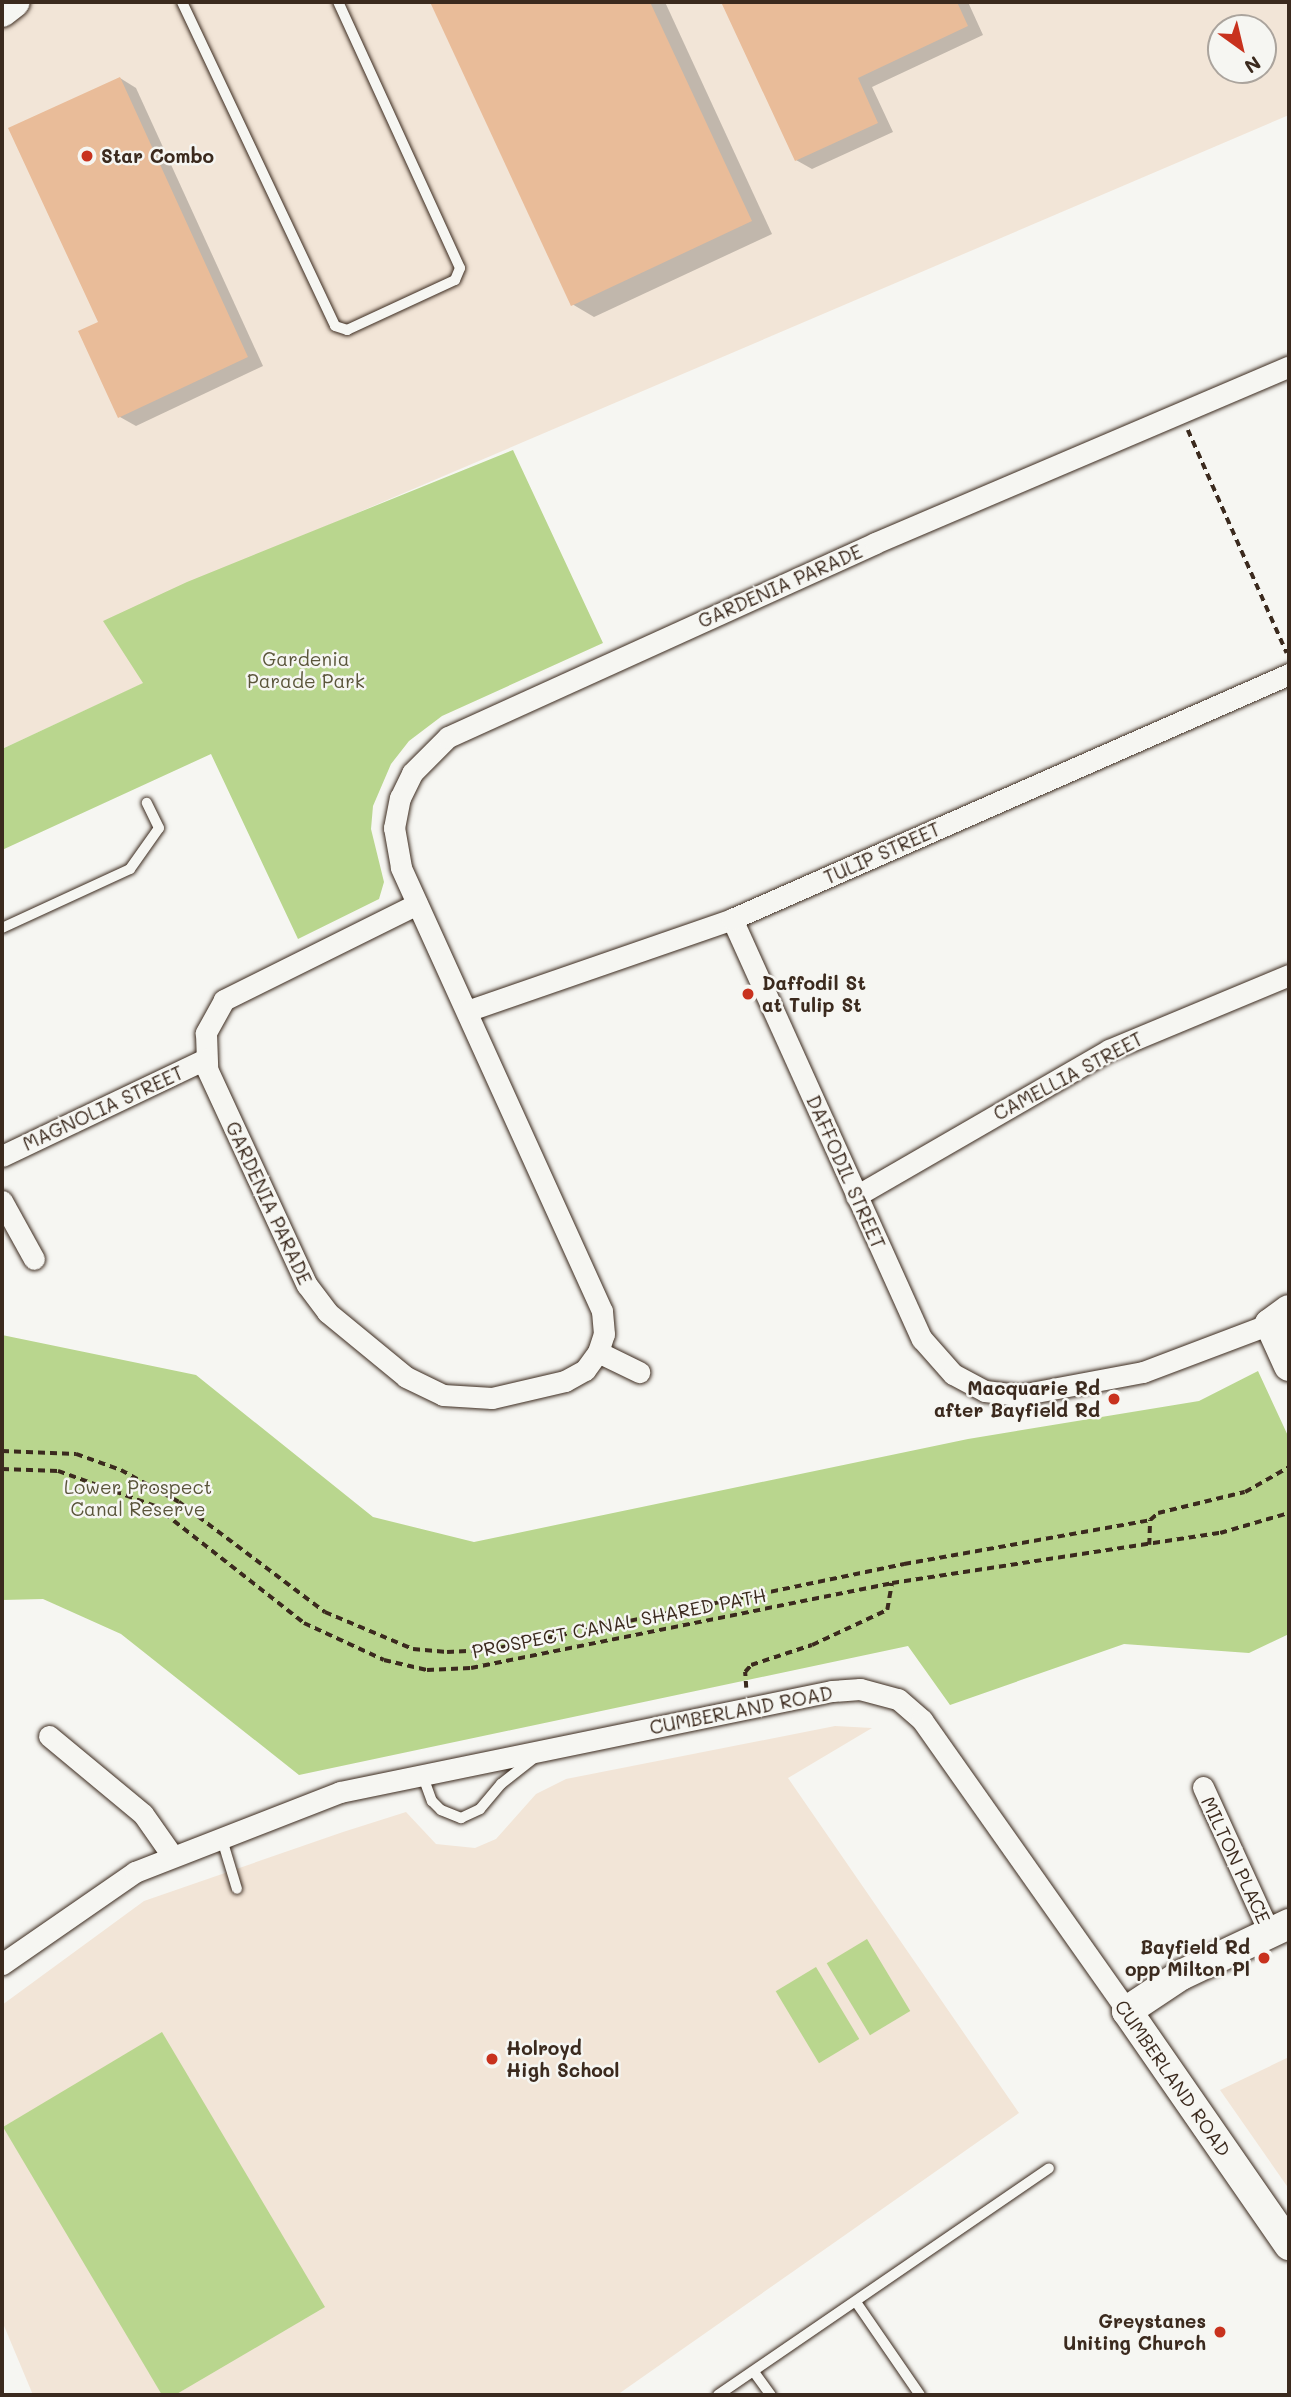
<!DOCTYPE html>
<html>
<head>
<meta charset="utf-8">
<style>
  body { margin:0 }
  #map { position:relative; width:1291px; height:2397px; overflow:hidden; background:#f6f6f2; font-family:Mali,sans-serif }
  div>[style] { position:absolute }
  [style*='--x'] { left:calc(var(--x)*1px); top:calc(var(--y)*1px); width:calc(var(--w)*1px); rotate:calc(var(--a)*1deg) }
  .built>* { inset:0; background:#f2e5d7 }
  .green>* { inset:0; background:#b9d68e; transform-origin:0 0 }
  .shadow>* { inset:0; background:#0003 }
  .building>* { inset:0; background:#e9bc99 }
  .path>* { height:3.5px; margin-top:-1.75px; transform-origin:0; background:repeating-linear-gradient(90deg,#3b2a1e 0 7px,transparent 0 12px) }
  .roads { filter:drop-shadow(0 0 2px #3b2a1e) drop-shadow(0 0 2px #3b2a1e) }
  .lane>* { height:10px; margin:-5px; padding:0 5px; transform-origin:5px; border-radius:5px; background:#f6f6f2 }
  .street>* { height:21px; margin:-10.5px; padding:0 10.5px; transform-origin:10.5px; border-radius:10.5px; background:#f6f6f2 }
  .secondary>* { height:30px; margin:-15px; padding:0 15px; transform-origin:15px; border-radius:15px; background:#f6f6f2 }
  .dots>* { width:19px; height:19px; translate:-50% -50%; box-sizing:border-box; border:4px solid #f6f6f2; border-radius:50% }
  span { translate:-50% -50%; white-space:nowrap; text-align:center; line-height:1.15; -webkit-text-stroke:5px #f6f6f2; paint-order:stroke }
  .poi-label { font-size:19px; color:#3b2a1e; font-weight:700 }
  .left { translate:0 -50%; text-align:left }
  .right { translate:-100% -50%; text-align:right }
  .street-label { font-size:19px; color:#3b2a1e }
  .park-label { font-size:19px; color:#5a553a }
  .frame { position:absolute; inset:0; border:4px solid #3b2a1e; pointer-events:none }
  .north { position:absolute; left:1207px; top:14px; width:70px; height:70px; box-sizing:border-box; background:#f6f6f2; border:2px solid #aba49d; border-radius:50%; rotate:146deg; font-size:19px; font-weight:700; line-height:28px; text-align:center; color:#3b2a1e }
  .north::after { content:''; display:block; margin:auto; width:24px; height:32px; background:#c8321e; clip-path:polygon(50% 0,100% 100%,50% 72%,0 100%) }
</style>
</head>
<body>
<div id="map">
  <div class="built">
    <i style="clip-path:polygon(evenodd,2px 2px,1289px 2px,1289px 115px,104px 621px,144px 683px,2px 749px,2px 2px,1221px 28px,1263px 28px,1263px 70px,1221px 70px,1221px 28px)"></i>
    <i style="clip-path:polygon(835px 1726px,872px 1728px,788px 1778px,1019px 2113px,617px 2395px,33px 2395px,2px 2321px,2px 2005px,144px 1901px,343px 1832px,406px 1812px,436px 1844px,475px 1848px,496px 1839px,536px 1794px,566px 1779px)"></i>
    <i style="clip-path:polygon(1289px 2057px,1289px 2189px,1220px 2090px)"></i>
  </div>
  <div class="green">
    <i style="clip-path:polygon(513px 450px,603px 643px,442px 716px,409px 741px,391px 764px,373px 806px,371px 829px,384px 882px,379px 899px,298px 939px,211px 754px,2px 850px,2px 749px,143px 683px,103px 621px,187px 582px)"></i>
    <i style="clip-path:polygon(2px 1335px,196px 1375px,373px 1517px,474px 1542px,968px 1439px,1199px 1401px,1258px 1371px,1289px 1438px,1289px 1634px,1249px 1653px,1124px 1644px,950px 1705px,908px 1646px,299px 1775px,121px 1634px,43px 1599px,2px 1600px)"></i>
    <i style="left:867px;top:1939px;width:84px;height:47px;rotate:59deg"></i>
    <i style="left:816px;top:1967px;width:84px;height:47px;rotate:59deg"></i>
    <i style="clip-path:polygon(162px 2032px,325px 2307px,175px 2395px,162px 2395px,3px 2127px)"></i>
  </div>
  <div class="shadow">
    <i style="clip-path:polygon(432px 2px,665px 2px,772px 234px,594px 317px,572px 304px)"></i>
    <i style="clip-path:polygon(723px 2px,968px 2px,983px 35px,872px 87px,893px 132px,812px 169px,796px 160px)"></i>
    <i style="clip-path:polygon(120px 78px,136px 88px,263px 366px,136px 426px,120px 417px,100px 323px)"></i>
  </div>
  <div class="building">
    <i style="clip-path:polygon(430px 2px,650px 2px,752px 221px,571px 306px)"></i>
    <i style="clip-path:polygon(721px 2px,957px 2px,968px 26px,858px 78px,878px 123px,795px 161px)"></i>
    <i style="clip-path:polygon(120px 77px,248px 357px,118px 418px,78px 331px,98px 322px,8px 128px)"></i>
  </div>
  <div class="path">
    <i style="--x:1188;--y:430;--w:244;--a:66.1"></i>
    <i style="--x:2;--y:1451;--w:74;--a:2.3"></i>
    <i style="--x:76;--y:1454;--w:48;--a:19.6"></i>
    <i style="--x:121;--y:1470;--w:66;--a:28.9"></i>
    <i style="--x:179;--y:1502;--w:183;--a:37"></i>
    <i style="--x:325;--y:1612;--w:95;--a:22.8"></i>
    <i style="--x:413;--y:1649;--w:34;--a:5"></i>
    <i style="--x:447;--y:1652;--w:42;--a:-2.7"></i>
    <i style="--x:489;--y:1650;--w:424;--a:-11.7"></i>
    <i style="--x:904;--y:1564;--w:250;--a:-10.1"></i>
    <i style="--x:2;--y:1469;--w:56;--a:2"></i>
    <i style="--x:58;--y:1471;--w:103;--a:19.8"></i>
    <i style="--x:155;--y:1506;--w:189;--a:38.1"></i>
    <i style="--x:304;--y:1623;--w:88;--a:24.8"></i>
    <i style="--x:384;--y:1660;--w:44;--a:13.1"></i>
    <i style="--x:427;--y:1670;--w:44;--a:-2.6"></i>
    <i style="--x:471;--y:1668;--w:429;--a:-11.4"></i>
    <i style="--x:892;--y:1583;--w:332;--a:-8.7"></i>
    <i style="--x:1220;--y:1533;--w:72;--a:-16.2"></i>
    <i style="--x:1149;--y:1545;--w:25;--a:-88"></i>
    <i style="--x:1150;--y:1520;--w:11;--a:-41"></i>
    <i style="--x:1158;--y:1513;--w:89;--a:-13.6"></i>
    <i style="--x:1245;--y:1492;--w:51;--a:-29.6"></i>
    <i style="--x:746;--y:1688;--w:16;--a:-94"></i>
    <i style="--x:745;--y:1672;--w:9;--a:-49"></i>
    <i style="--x:751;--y:1665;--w:64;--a:-18.2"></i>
    <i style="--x:812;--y:1645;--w:83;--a:-25"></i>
    <i style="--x:887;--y:1610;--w:27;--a:-80"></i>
  </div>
  <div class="roads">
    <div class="lane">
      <i style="--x:182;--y:2;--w:358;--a:64.7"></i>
      <i style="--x:335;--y:326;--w:13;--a:18"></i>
      <i style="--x:347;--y:330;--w:119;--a:-24.8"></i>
      <i style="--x:455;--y:280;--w:13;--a:-67"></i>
      <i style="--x:460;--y:268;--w:293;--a:-114.6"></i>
      <i style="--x:2;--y:928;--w:141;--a:-24.7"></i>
      <i style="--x:130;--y:869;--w:50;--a:-54.7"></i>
      <i style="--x:159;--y:828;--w:28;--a:-116"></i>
      <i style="--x:422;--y:1774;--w:29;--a:70"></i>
      <i style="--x:432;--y:1801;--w:13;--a:45"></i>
      <i style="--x:441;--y:1810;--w:22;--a:22"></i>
      <i style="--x:461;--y:1818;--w:21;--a:-25"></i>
      <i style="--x:480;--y:1809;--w:33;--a:-50"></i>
      <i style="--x:501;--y:1784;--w:42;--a:-38.2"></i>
      <i style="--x:221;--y:1836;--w:55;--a:73.2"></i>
      <i style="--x:856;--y:2302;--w:113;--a:55.5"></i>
      <i style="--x:754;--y:2372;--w:29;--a:54"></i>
      <i style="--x:718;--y:2395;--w:401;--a:-34.4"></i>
    </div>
    <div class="street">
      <i style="--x:417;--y:904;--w:216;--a:153.6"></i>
      <i style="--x:224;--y:1000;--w:38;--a:119"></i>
      <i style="--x:206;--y:1033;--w:36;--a:88"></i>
      <i style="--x:207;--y:1069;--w:238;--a:65.2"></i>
      <i style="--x:307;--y:1285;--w:34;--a:53"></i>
      <i style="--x:327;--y:1312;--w:102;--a:39.4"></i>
      <i style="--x:406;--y:1377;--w:41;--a:25.9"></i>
      <i style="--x:443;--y:1395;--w:49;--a:3.5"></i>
      <i style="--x:492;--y:1398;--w:75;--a:-13.1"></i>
      <i style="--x:565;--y:1381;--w:23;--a:-29"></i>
      <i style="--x:585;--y:1370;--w:22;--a:-54"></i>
      <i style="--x:598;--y:1352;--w:19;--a:-72"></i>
      <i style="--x:604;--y:1334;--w:23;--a:-95"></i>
      <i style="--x:602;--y:1311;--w:487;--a:-114.4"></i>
      <i style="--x:401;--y:867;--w:40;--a:-100"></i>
      <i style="--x:394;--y:828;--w:31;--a:-79"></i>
      <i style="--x:400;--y:798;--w:28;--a:-64"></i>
      <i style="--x:412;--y:773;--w:51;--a:-45"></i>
      <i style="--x:448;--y:737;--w:469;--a:-24.4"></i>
      <i style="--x:875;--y:543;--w:450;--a:-23.1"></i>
      <i style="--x:732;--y:919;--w:461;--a:65.7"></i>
      <i style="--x:922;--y:1339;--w:47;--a:48.5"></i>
      <i style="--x:953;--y:1374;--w:36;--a:28"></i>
      <i style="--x:985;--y:1391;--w:35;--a:7"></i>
      <i style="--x:1020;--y:1395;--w:125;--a:-10.6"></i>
      <i style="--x:1143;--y:1372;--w:136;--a:-20.7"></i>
      <i style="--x:467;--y:1011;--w:281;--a:-19.1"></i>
      <i style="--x:732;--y:919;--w:609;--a:-23.74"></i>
      <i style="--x:2;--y:1156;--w:225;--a:-25.5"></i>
      <i style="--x:856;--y:1196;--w:292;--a:-30"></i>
      <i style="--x:1109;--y:1050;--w:195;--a:-22.6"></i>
      <i style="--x:2;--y:1201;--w:66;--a:61.1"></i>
      <i style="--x:598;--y:1352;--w:46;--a:26"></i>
      <i style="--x:49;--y:1736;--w:122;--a:39.7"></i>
      <i style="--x:143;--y:1814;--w:49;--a:55"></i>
      <i style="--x:1203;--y:1787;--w:162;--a:65.5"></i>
      <i style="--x:2;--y:1964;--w:162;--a:-34.7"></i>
      <i style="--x:135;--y:1872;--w:220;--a:-21.3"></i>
      <i style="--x:340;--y:1792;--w:502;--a:-11.6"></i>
      <i style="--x:832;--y:1691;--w:28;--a:-4"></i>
      <i style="--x:860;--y:1689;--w:39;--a:15"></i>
      <i style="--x:898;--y:1699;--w:32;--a:41"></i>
      <i style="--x:922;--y:1720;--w:356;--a:54.8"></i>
    </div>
    <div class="secondary">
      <i style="--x:2;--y:12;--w:16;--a:-38"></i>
      <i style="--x:1289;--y:1310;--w:24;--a:144"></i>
      <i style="--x:1270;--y:1324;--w:46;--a:65.7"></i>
      <i style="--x:1289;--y:1924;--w:119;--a:154.7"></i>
      <i style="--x:1181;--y:1975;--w:65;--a:146.3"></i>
      <i style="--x:1127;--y:2011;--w:285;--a:55.3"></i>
    </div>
  </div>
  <div class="dots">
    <i style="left:87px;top:156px;background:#c8321e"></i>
    <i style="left:748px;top:994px;background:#c8321e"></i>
    <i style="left:1114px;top:1399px;background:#c8321e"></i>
    <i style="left:1264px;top:1958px;background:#c8321e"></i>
    <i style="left:492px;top:2059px;background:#c8321e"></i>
    <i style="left:1220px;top:2332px;background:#c8321e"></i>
  </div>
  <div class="poi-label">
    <span class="left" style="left:101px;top:156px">Star Combo</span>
    <span class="left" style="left:762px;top:994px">Daffodil St<br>at Tulip St</span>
    <span class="right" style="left:1100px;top:1399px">Macquarie Rd<br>after Bayfield Rd</span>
    <span class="right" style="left:1250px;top:1958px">Bayfield Rd<br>opp Milton Pl</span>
    <span class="left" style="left:506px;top:2059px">Holroyd<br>High School</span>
    <span class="right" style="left:1206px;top:2332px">Greystanes<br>Uniting Church</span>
  </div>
  <div class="street-label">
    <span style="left:780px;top:586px;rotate:-24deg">GARDENIA PARADE</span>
    <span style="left:882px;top:853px;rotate:-24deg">TULIP STREET</span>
    <span style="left:1068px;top:1076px;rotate:-28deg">CAMELLIA STREET</span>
    <span style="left:103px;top:1108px;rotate:-25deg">MAGNOLIA STREET</span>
    <span style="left:846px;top:1172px;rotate:66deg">DAFFODIL STREET</span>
    <span style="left:269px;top:1203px;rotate:65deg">GARDENIA PARADE</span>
    <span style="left:619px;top:1623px;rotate:-11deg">PROSPECT CANAL SHARED PATH</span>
    <span style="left:741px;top:1710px;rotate:-11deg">CUMBERLAND ROAD</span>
    <span style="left:1236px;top:1860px;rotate:65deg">MILTON PLACE</span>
    <span style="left:1173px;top:2078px;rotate:55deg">CUMBERLAND ROAD</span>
  </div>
  <div class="park-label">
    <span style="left:306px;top:670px">Gardenia<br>Parade Park</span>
    <span style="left:138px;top:1498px">Lower Prospect<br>Canal Reserve</span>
  </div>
  <div class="frame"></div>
  <div class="north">N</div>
</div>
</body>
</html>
